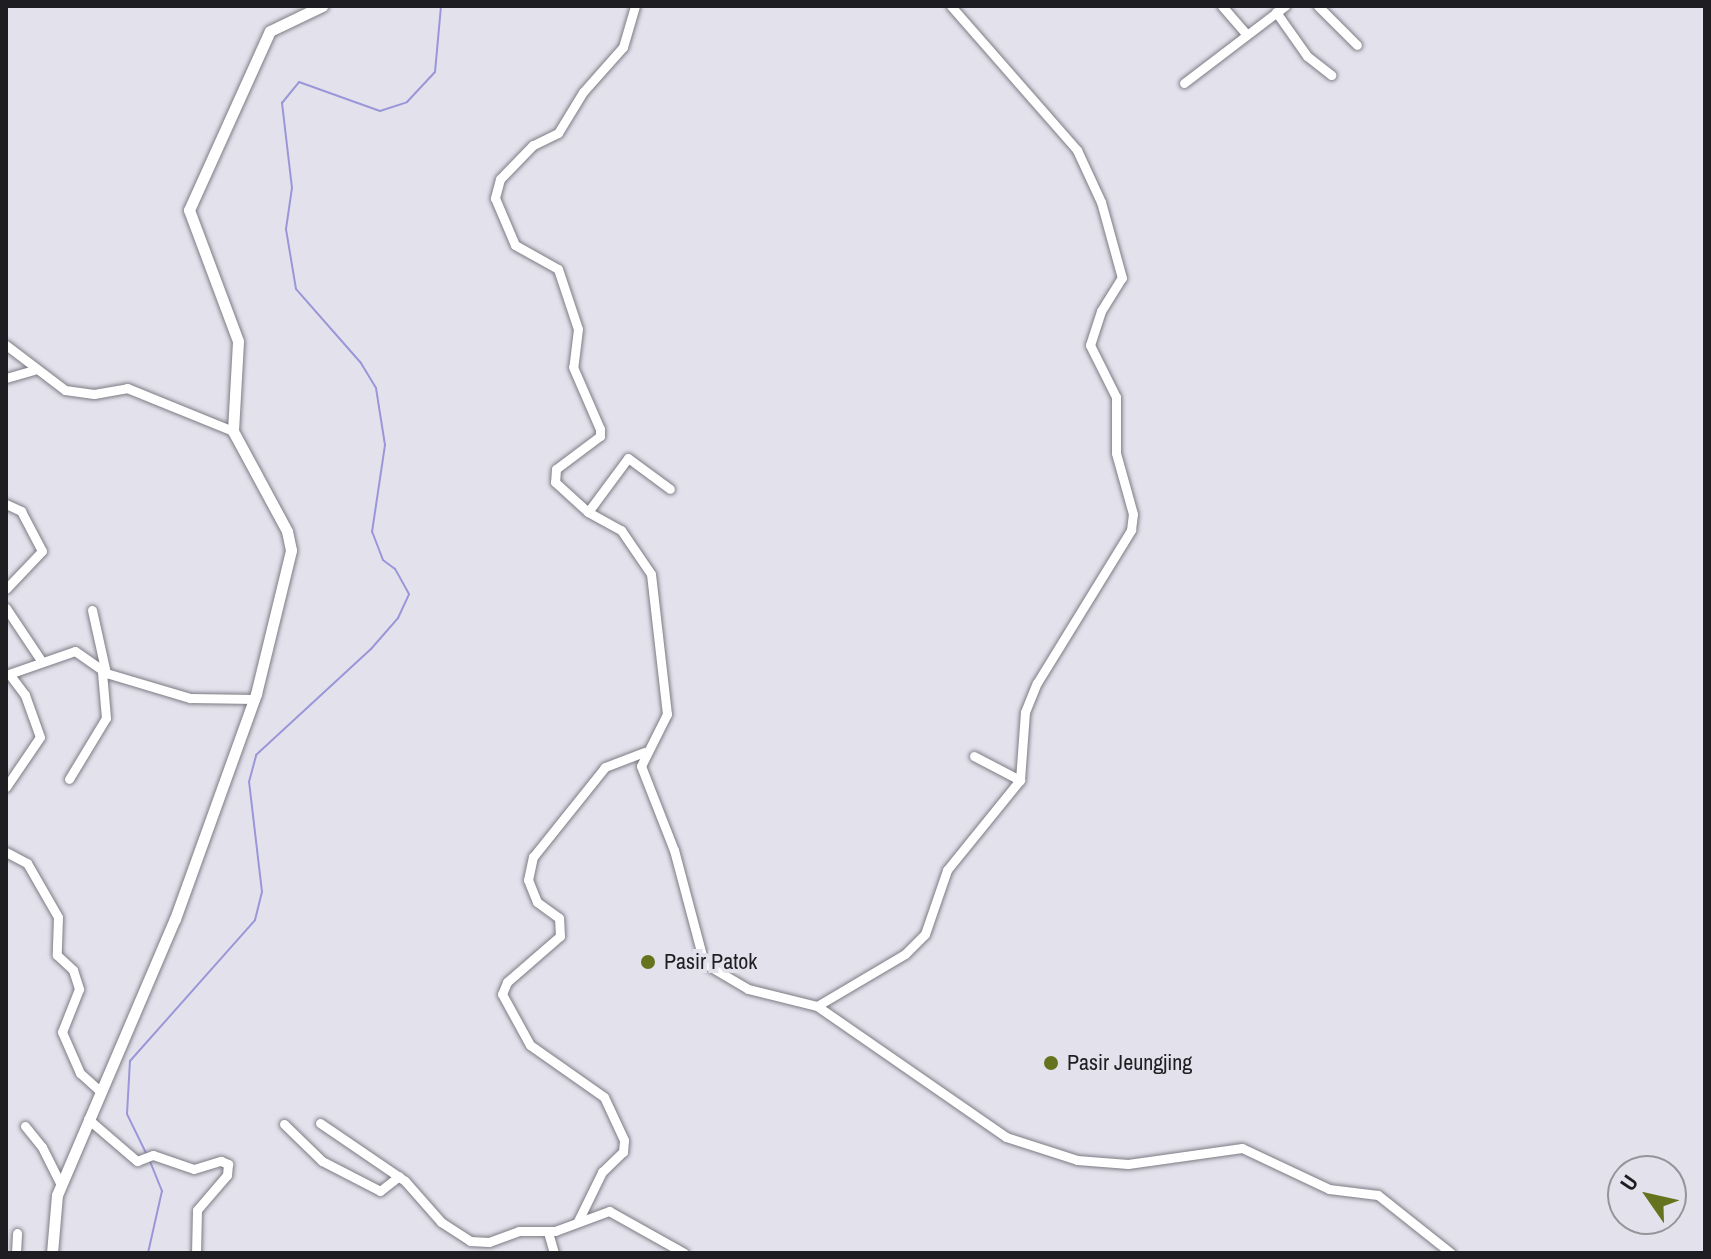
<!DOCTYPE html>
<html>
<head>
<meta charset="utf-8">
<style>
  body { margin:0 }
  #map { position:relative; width:1711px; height:1259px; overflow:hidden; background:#e3e2ec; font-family:"Archivo Narrow",sans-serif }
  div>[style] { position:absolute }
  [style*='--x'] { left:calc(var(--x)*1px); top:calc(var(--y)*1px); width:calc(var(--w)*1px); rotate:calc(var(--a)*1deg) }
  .stream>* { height:2px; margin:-1px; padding:0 1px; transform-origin:1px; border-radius:1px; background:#9a96d8 }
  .roads { filter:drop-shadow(0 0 2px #7c7c84) drop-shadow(0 0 2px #7c7c84) }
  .minor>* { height:9px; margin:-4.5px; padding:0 4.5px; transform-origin:4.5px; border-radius:4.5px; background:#fff }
  .tertiary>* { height:11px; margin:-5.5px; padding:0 5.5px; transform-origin:5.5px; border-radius:5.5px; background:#fff }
  .dots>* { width:22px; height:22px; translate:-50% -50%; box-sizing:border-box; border:4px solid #e3e2ec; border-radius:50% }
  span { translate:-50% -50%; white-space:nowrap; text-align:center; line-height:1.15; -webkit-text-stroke:8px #e3e2ec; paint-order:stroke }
  .poi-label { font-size:22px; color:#1e1e22 }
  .left { translate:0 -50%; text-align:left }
  .frame { position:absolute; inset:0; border:8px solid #1e1e22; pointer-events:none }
  .north { position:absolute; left:1607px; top:1155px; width:80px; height:80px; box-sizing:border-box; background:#e3e2ec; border:2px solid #94949b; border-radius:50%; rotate:304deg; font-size:22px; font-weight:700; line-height:32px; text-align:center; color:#1e1e22 }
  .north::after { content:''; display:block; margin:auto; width:28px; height:36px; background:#66731e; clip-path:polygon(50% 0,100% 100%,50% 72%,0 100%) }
</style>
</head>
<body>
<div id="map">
  <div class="stream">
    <i style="--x:146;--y:1153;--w:43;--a:-116"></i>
    <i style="--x:127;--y:1114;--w:53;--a:-86.8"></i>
    <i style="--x:130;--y:1061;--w:188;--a:-48.4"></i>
    <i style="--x:255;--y:920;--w:29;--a:-76"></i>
    <i style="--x:262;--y:892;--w:111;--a:-96.7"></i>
    <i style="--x:249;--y:782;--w:28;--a:-75"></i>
    <i style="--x:256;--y:755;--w:156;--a:-42.7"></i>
    <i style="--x:371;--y:649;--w:41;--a:-48.9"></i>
    <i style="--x:398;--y:618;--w:26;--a:-65"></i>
    <i style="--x:409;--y:594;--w:29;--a:-119"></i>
    <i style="--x:395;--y:569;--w:15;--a:-143"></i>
    <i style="--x:383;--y:560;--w:30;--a:-111"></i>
    <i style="--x:372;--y:532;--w:88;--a:-81.5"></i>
    <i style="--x:385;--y:445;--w:58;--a:-99"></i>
    <i style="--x:376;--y:388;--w:29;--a:-121"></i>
    <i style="--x:361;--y:363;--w:98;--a:-131.3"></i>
    <i style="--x:296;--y:289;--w:61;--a:-99.5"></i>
    <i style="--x:286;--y:229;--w:41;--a:-81.7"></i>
    <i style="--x:292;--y:188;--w:86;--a:-96.7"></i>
    <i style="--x:282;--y:103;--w:27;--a:-51"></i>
    <i style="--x:299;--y:82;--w:86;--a:19.7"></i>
    <i style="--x:380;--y:111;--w:28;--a:-18"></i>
    <i style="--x:407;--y:102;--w:41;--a:-47"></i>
    <i style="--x:435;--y:72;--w:66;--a:-84.8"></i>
    <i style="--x:148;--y:1253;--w:64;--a:-77.3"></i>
    <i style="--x:162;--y:1191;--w:35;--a:-112"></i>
  </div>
  <div class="roads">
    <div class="minor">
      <i style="--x:635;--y:6;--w:43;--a:106.3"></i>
      <i style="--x:623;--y:47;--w:60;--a:131.6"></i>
      <i style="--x:583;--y:92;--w:48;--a:121.4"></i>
      <i style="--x:558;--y:133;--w:28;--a:154"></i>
      <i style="--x:533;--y:145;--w:47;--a:134.1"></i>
      <i style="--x:500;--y:179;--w:20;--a:105"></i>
      <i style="--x:495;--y:198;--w:51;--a:66.9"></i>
      <i style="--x:515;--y:245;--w:49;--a:29.2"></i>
      <i style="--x:558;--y:269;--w:63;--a:71.6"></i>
      <i style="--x:578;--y:329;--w:38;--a:97"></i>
      <i style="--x:573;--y:367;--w:68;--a:66.5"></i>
      <i style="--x:600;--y:429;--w:7;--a:90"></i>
      <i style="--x:600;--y:436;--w:55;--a:143.1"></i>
      <i style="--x:556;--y:469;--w:13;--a:94"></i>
      <i style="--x:555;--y:482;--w:45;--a:42.3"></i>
      <i style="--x:588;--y:512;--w:38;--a:29"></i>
      <i style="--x:621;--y:530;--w:53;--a:55.7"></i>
      <i style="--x:651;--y:574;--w:141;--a:83.5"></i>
      <i style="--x:667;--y:714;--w:58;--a:116.6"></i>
      <i style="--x:641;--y:766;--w:90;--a:68.6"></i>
      <i style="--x:674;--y:850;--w:117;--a:75.1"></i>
      <i style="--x:704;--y:963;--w:51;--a:30.6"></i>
      <i style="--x:748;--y:989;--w:71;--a:13.8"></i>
      <i style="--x:817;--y:1006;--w:230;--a:34.7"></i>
      <i style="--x:1006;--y:1137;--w:75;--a:17.9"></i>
      <i style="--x:1077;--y:1160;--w:51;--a:4.5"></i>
      <i style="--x:1128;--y:1164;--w:115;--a:-8"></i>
      <i style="--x:1242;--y:1148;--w:96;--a:25.2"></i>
      <i style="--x:1329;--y:1189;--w:49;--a:7"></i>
      <i style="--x:1378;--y:1195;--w:93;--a:38.5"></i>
      <i style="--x:1222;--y:6;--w:37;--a:49"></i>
      <i style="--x:1318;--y:6;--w:55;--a:45"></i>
      <i style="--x:1276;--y:12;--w:54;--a:54.8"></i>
      <i style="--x:1307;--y:56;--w:31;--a:38"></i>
      <i style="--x:1184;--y:83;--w:127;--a:-37.3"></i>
      <i style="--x:6;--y:345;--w:74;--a:37.3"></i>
      <i style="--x:65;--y:390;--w:29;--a:8"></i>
      <i style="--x:94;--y:394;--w:34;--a:-10"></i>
      <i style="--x:127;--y:388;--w:114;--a:22.1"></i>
      <i style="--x:6;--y:378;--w:29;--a:-16"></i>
      <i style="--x:6;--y:504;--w:17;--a:25"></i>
      <i style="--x:21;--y:511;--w:45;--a:62.3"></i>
      <i style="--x:42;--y:551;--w:52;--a:133.5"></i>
      <i style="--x:588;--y:512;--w:67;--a:-53.5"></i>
      <i style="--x:628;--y:458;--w:52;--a:36.4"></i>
      <i style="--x:6;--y:608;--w:65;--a:56.3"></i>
      <i style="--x:92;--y:610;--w:65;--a:77.5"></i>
      <i style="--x:6;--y:675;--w:73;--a:-19.2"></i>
      <i style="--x:75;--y:651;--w:38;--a:35"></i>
      <i style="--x:106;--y:673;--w:88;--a:16.6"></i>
      <i style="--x:190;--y:698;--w:65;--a:0.9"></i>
      <i style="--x:974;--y:756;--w:52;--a:27.6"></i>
      <i style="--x:69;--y:779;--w:71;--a:-58.8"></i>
      <i style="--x:106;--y:718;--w:46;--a:-95"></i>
      <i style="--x:6;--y:787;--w:60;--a:-55.8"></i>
      <i style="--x:40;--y:737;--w:45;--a:-109.7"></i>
      <i style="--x:25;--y:695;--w:25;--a:-127"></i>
      <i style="--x:6;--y:852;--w:24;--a:28"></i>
      <i style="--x:27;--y:863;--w:62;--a:60.1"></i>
      <i style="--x:58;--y:917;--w:38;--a:92"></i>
      <i style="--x:57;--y:955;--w:22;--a:43"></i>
      <i style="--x:73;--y:970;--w:20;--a:72"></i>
      <i style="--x:79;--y:989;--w:46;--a:111.6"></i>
      <i style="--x:62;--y:1032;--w:45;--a:66.3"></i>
      <i style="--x:80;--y:1073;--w:27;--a:42"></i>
      <i style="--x:817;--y:1006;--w:102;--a:-30.6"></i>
      <i style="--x:905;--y:954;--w:28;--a:-45"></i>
      <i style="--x:925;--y:934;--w:68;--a:-71"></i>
      <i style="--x:947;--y:870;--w:116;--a:-51"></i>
      <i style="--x:1020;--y:780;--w:68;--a:-85.8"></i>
      <i style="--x:1025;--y:712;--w:31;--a:-68"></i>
      <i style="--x:1037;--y:683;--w:180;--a:-58.4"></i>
      <i style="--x:1131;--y:530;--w:16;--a:-83"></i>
      <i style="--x:1133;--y:514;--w:63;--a:-105.6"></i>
      <i style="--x:1116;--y:453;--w:56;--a:-90"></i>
      <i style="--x:1116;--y:397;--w:58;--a:-116.6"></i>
      <i style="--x:1090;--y:345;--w:36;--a:-72"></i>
      <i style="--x:1101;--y:311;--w:39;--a:-58"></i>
      <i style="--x:1122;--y:278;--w:79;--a:-105.4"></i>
      <i style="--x:1101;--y:202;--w:57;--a:-114.8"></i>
      <i style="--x:1077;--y:150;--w:191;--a:-131.2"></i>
      <i style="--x:88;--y:1119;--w:65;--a:40.6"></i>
      <i style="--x:137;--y:1161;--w:17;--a:-21"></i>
      <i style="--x:153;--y:1155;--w:43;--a:18.9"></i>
      <i style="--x:194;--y:1169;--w:28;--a:-17"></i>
      <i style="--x:221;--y:1161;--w:8;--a:23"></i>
      <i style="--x:228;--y:1164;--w:11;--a:95"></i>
      <i style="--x:227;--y:1175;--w:46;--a:130.6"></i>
      <i style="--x:197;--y:1210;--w:43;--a:91.3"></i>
      <i style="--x:320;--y:1123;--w:103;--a:34.3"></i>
      <i style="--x:405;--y:1181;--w:55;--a:48.7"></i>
      <i style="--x:441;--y:1222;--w:35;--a:33"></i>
      <i style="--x:470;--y:1241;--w:19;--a:3"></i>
      <i style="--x:489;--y:1242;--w:32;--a:-20"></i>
      <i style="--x:519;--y:1231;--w:36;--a:0"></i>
      <i style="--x:555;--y:1231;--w:58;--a:-20.3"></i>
      <i style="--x:609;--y:1211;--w:86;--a:29.2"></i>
      <i style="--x:284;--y:1124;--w:53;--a:44.2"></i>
      <i style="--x:322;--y:1161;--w:65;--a:27.3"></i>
      <i style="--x:380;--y:1191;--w:24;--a:-38"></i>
      <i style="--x:25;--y:1126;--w:27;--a:51"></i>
      <i style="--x:42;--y:1147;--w:42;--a:63.4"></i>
      <i style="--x:578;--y:1221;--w:55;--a:-63.9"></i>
      <i style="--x:602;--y:1172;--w:29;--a:-44"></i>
      <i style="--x:623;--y:1152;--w:12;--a:-85"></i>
      <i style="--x:624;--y:1140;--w:47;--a:-114.9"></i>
      <i style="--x:604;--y:1097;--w:90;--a:-144.9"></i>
      <i style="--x:530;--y:1045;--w:58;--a:-118.8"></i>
      <i style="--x:502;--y:994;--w:13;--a:-67"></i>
      <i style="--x:507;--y:982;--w:70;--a:-41"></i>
      <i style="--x:560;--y:936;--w:18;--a:-93"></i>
      <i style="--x:559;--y:918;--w:27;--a:-144"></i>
      <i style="--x:537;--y:902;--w:24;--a:-112"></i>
      <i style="--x:528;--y:880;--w:24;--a:-78"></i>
      <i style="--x:533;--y:857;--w:115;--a:-51.3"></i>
      <i style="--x:605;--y:767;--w:42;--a:-21"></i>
      <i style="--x:548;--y:1232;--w:22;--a:74"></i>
      <i style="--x:16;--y:1253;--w:20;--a:-87"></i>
    </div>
    <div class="tertiary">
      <i style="--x:52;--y:1253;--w:58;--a:-85.1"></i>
      <i style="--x:57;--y:1195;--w:300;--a:-66.9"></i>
      <i style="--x:175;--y:919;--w:239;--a:-70.2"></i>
      <i style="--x:256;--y:694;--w:148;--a:-76.3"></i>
      <i style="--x:291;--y:550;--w:19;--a:-102"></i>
      <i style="--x:287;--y:531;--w:114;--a:-118.4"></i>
      <i style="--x:233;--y:431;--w:90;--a:-86.8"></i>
      <i style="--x:238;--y:341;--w:140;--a:-110.5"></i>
      <i style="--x:189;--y:210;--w:196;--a:-65.7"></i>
      <i style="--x:270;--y:31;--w:58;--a:-25.7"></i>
    </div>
  </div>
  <div class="dots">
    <i style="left:648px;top:962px;background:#66731e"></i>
    <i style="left:1051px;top:1063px;background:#66731e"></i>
  </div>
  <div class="poi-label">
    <span class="left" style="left:664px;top:962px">Pasir Patok</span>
    <span class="left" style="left:1067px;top:1063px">Pasir Jeungjing</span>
  </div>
  <div class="frame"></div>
  <div class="north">U</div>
</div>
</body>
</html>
